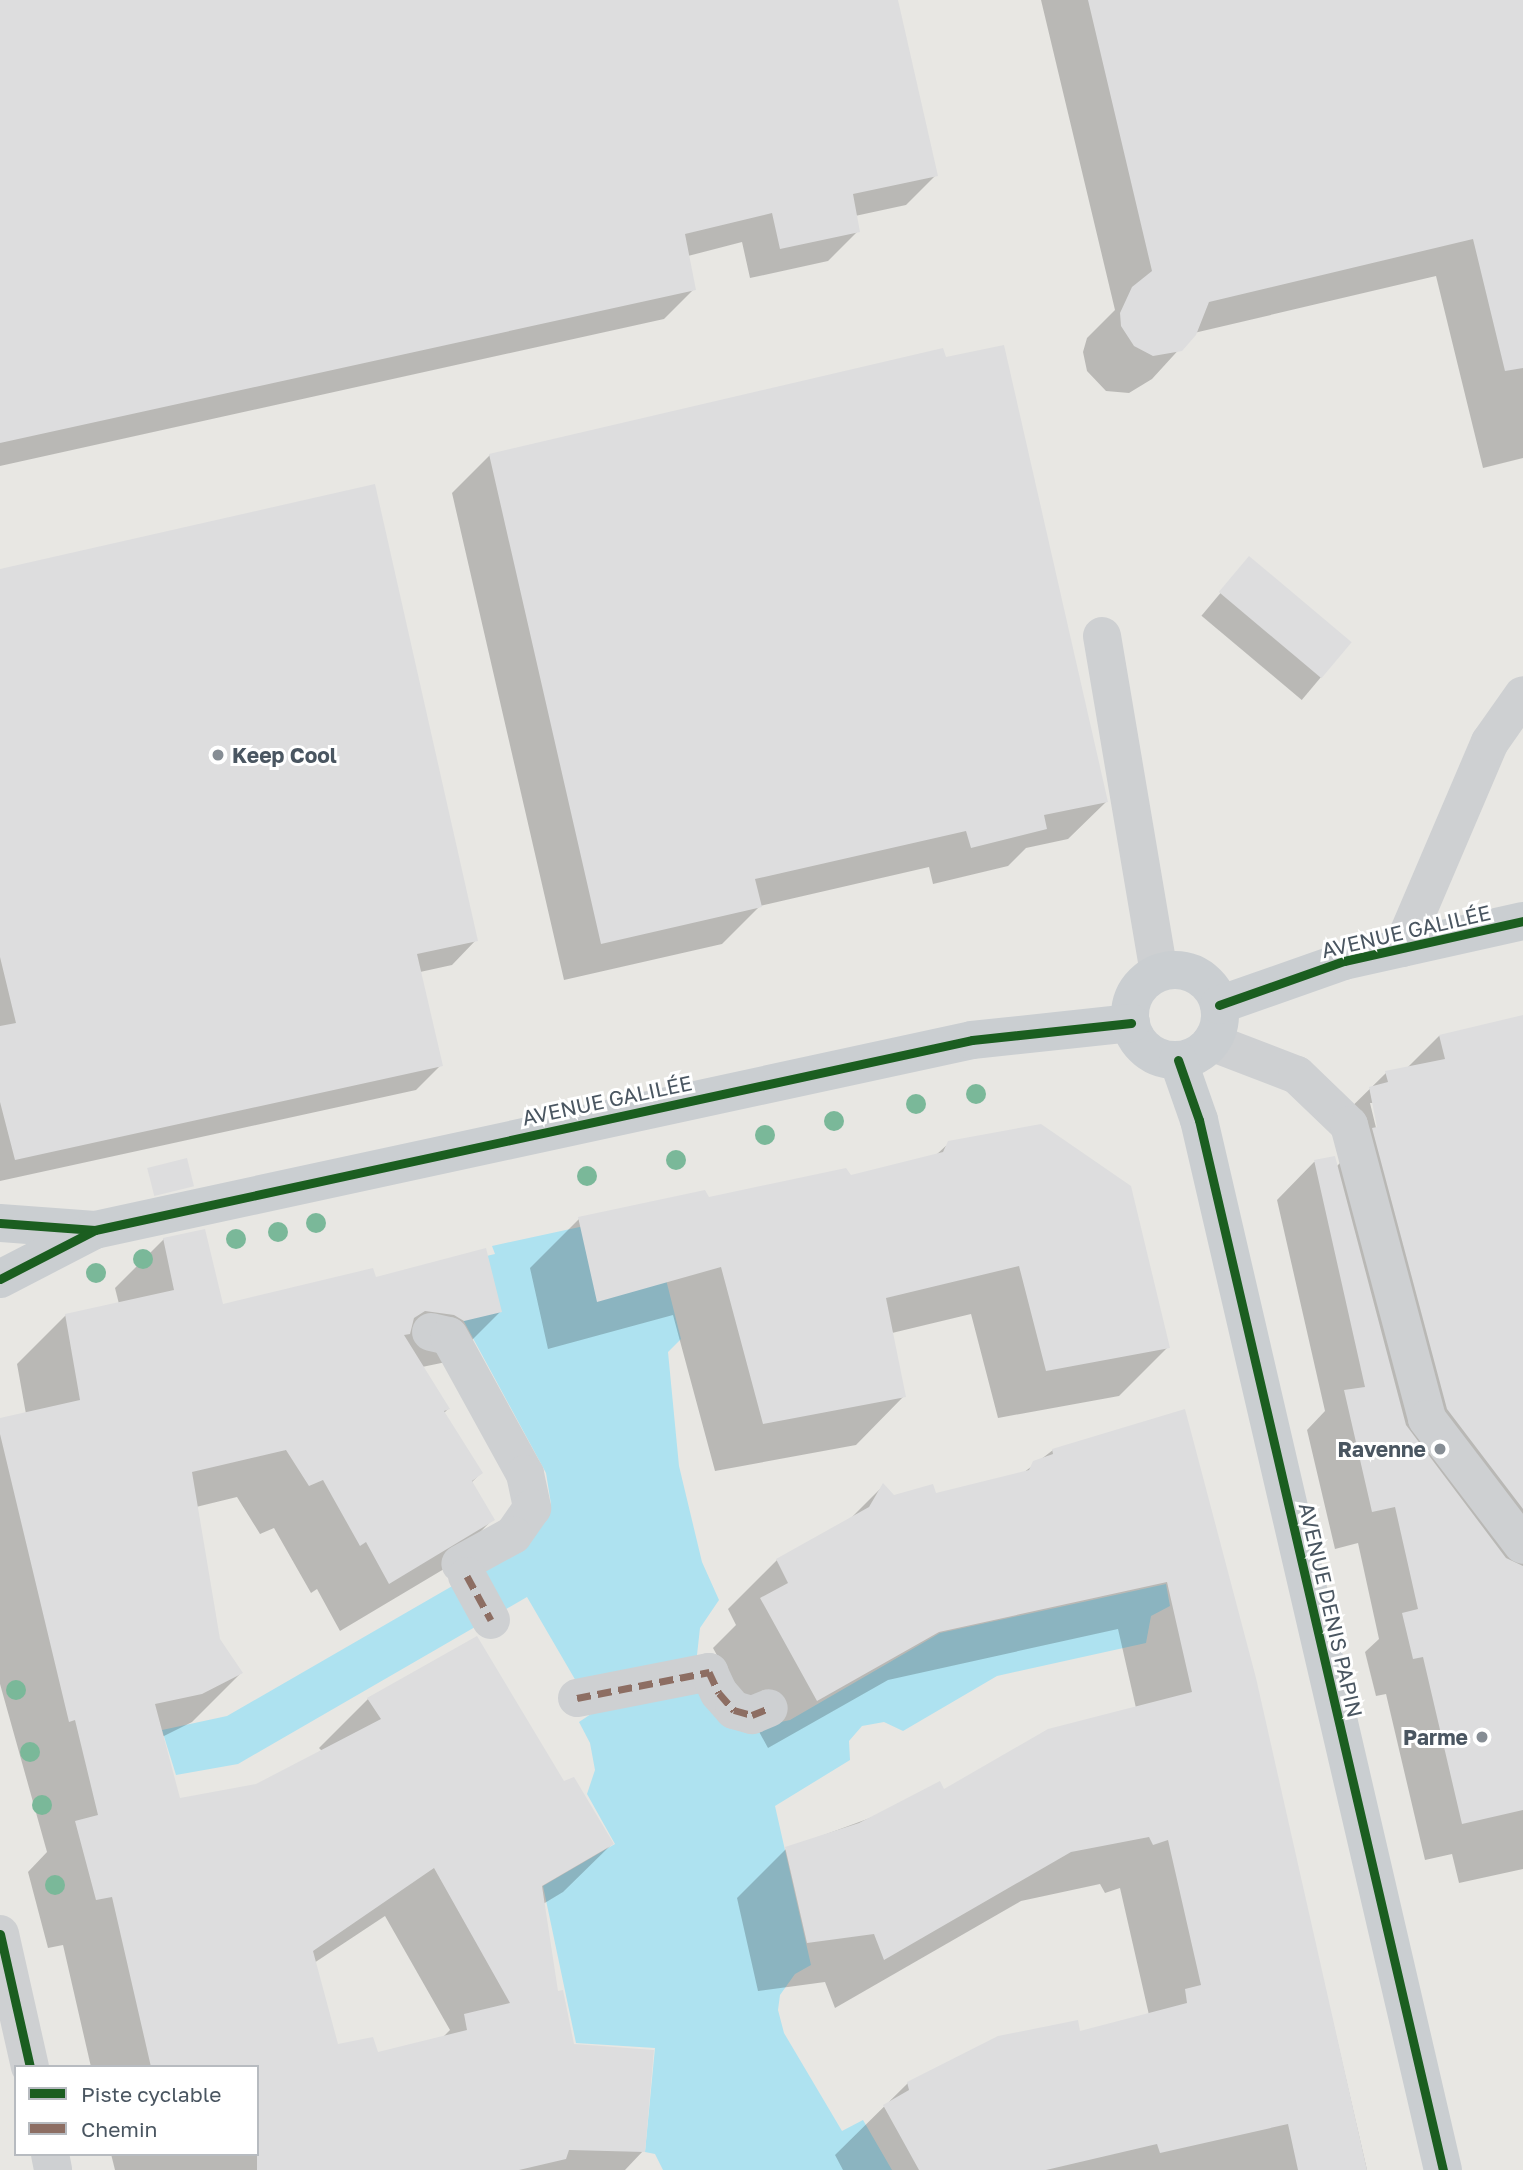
<!DOCTYPE html>
<html>
<head>
<meta charset="utf-8">
<style>
  body { margin:0 }
  #map { position:relative; width:1523px; height:2170px; overflow:hidden; background:#f4f4f4; font-family:"Golos Text",sans-serif }
  div>[style] { position:absolute }
  [style*='--x'] { left:calc(var(--x)*1px); top:calc(var(--y)*1px); width:calc(var(--w)*1px); rotate:calc(var(--a)*1deg) }
  .commercial>* { inset:0; background:#e8e7e3 }
  .water>* { inset:0; background:#aee2f0 }
  .shadow>* { inset:0; background:#0003; transform-origin:0 0 }
  .building>* { inset:0; background:#ddddde; transform-origin:0 0 }
  .minor>* { height:38px; margin:-19px; padding:0 19px; transform-origin:19px; border-radius:19px; background:#ced0d2 }
  .major>* { height:38px; margin:-19px; padding:0 19px; transform-origin:19px; border-radius:19px; background:#caced1 }
  .major>.ring { margin:-19px; padding:0; box-sizing:content-box; background:none; border:38px solid #caced1; border-radius:50% }
  .quiet>* { height:7px; margin-top:-3.5px; transform-origin:0; background:repeating-linear-gradient(90deg,#8d6e63 0 14px,transparent 0 21px) }
  .cycleway>* { height:9px; margin:-4.5px; padding:0 4.5px; transform-origin:4.5px; border-radius:4.5px; background:#1b5e20 }
  .trees>* { width:20px; height:20px; margin:-10px; border-radius:50%; background:#7ab899 }
  .dots>* { width:19px; height:19px; translate:-50% -50%; box-sizing:border-box; border:4px solid #fff; border-radius:50% }
  span { translate:-50% -50%; white-space:nowrap; text-align:center; line-height:1.15; -webkit-text-stroke:6px #fff; paint-order:stroke }
  .poi-label { font-size:21px; color:#4a5661; font-weight:700 }
  .left { translate:0 -50%; text-align:left }
  .right { translate:-100% -50%; text-align:right }
  .street-label { font-size:21px; color:#4a5661 }
  .legend { position:absolute; left:14px; top:2065px; width:245px; height:91px; box-sizing:border-box; background:#fff; border:2px solid #b7bbc0; margin:0; padding:9px 12px; list-style:none; font-size:21px; color:#4a5661 }
  .legend li { display:flex; align-items:center; gap:14px; height:35px }
  .legend b { width:35px; border:2px solid #b7bbc0 }
</style>
</head>
<body>
<div id="map">
  <div class="commercial">
    <i style="clip-path:polygon(evenodd,0 0,1523px 0,1523px 2170px,0 2170px,0 0,16px 2067px,257px 2067px,257px 2154px,16px 2154px,16px 2067px)"></i>
  </div>
  <div class="water">
    <i style="clip-path:polygon(649px 1212px,681px 1339px,668px 1352px,679px 1466px,702px 1562px,719px 1600px,700px 1628px,697px 1655px,757px 1727px,790px 1720px,940px 1633px,1166px 1584px,1170px 1606px,1151px 1616px,1146px 1643px,997px 1676px,903px 1731px,884px 1722px,862px 1726px,849px 1741px,850px 1760px,775px 1806px,811px 1965px,795px 1974px,780px 1995px,778px 2010px,784px 2033px,842px 2131px,863px 2120px,892px 2170px,663px 2170px,655px 2154px,645px 2152px,655px 2048px,576px 2043px,543px 1886px,615px 1844px,587px 1794px,595px 1770px,590px 1743px,579px 1722px,594px 1712px,527px 1597px,238px 1764px,176px 1775px,162px 1730px,227px 1716px,480px 1570px,546px 1518px,551px 1504px,546px 1473px,435px 1268px,495px 1254px,492px 1246px)"></i>
  </div>
  <div class="shadow">
    <i style="clip-path:polygon(0 0,897px 0,936px 175px,906px 205px,855px 216px,858px 231px,828px 261px,750px 278px,742px 242px,688px 256px,694px 289px,664px 319px,0 466px)"></i>
    <i style="clip-path:polygon(1041px 0,1523px 0,1523px 458px,1483px 468px,1436px 276px,1194px 333px,1152px 379px,1129px 393px,1106px 391px,1087px 371px,1083px 352px,1087px 338px,1115px 310px)"></i>
    <i style="clip-path:polygon(490px 455px,1106px 802px,1068px 839px,1026px 848px,1008px 866px,933px 884px,929px 867px,760px 906px,722px 944px,564px 980px,452px 493px)"></i>
    <i style="left:1249px;top:559px;width:131px;height:74px;rotate:40deg"></i>
    <i style="clip-path:polygon(0 570px,476px 940px,452px 965px,420px 972px,441px 1065px,416px 1090px,0 1181px)"></i>
    <i style="clip-path:polygon(evenodd,1523px 1017px,1523px 1869px,1459px 1883px,1452px 1854px,1425px 1860px,1386px 1694px,1376px 1696px,1365px 1652px,1379px 1639px,1358px 1543px,1335px 1549px,1307px 1430px,1325px 1411px,1277px 1200px,1314px 1162px,1333px 1158px,1336px 1167px,1340px 1163px,1332px 1126px,1386px 1073px,1407px 1068px,1439px 1036px,1523px 1017px,1370px 1103px,1374px 1103px,1381px 1135px,1378px 1136px,1370px 1103px)"></i>
    <i style="clip-path:polygon(949px 1143px,1168px 1347px,1119px 1396px,998px 1418px,971px 1314px,892px 1333px,904px 1396px,856px 1445px,715px 1471px,673px 1315px,548px 1349px,530px 1268px,579px 1219px,851px 1177px,936px 1155px)"></i>
    <i style="clip-path:polygon(evenodd,164px 1239px,222px 1306px,375px 1279px,500px 1312px,451px 1361px,422px 1367px,448px 1409px,443px 1414px,481px 1473px,471px 1483px,492px 1520px,444px 1569px,340px 1631px,317px 1589px,311px 1593px,274px 1528px,260px 1534px,237px 1497px,196px 1507px,218px 1640px,241px 1673px,192px 1722px,162px 1737px,179px 1800px,256px 1786px,322px 1751px,319px 1748px,368px 1699px,563px 1783px,612px 1844px,563px 1892px,543px 1904px,557px 1994px,572px 2045px,643px 2151px,625px 2170px,115px 2170px,111px 2154px,257px 2154px,257px 2067px,91px 2067px,63px 1945px,48px 1948px,28px 1872px,47px 1852px,0 1684px,0 1419px,26px 1414px,17px 1364px,66px 1315px,119px 1304px,115px 1288px,164px 1239px,385px 1916px,450px 2030px,442px 2038px,377px 2054px,336px 2046px,314px 1963px,385px 1916px)"></i>
    <i style="clip-path:polygon(1053px 1450px,1254px 1679px,1367px 2170px,843px 2170px,835px 2155px,908px 2083px,1149px 2015px,1120px 1888px,1105px 1893px,1100px 1884px,1021px 1901px,835px 2008px,825px 1982px,758px 1991px,737px 1898px,786px 1849px,943px 1791px,1136px 1708px,1118px 1629px,888px 1680px,768px 1748px,713px 1648px,736px 1625px,728px 1609px,777px 1560px,849px 1520px,883px 1486px,894px 1497px,935px 1495px,1023px 1473px)"></i>
  </div>
  <div class="building">
    <i style="clip-path:polygon(0 0,898px 0,938px 176px,853px 194px,860px 232px,780px 249px,772px 213px,685px 234px,696px 290px,0 443px)"></i>
    <i style="clip-path:polygon(1088px 0,1523px 0,1523px 368px,1505px 371px,1473px 239px,1209px 302px,1196px 335px,1182px 351px,1153px 356px,1134px 346px,1121px 326px,1120px 313px,1132px 287px,1152px 271px)"></i>
    <i style="clip-path:polygon(1004px 345px,1108px 802px,1044px 815px,1047px 829px,971px 848px,966px 831px,755px 879px,762px 907px,601px 944px,489px 454px,943px 348px,946px 357px)"></i>
    <i style="clip-path:polygon(375px 484px,478px 941px,417px 954px,443px 1066px,15px 1160px,0 1102px,0 1026px,16px 1023px,0 957px,0 569px)"></i>
    <i style="left:1249px;top:556px;width:134px;height:47px;rotate:40deg"></i>
    <i style="clip-path:polygon(1523px 1015px,1523px 1509px,1447px 1409px,1372px 1128px,1377px 1127px,1369px 1087px,1388px 1082px,1385px 1071px,1445px 1059px,1439px 1035px)"></i>
    <i style="clip-path:polygon(1041px 1124px,1131px 1186px,1170px 1348px,1046px 1371px,1019px 1266px,886px 1298px,906px 1397px,763px 1424px,721px 1267px,597px 1302px,578px 1217px,705px 1190px,709px 1197px,846px 1168px,851px 1175px,943px 1152px,948px 1141px)"></i>
    <i style="clip-path:polygon(1335px 1156px,1406px 1425px,1506px 1558px,1523px 1566px,1523px 1810px,1462px 1824px,1423px 1657px,1413px 1659px,1402px 1613px,1418px 1609px,1395px 1507px,1372px 1512px,1344px 1390px,1365px 1387px,1314px 1160px)"></i>
    <i style="left:187px;top:1158px;width:29px;height:41px;rotate:76deg"></i>
    <i style="clip-path:polygon(evenodd,205px 1229px,223px 1304px,373px 1268px,376px 1277px,486px 1248px,502px 1312px,464px 1321px,454px 1315px,425px 1311px,414px 1318px,410px 1334px,404px 1335px,450px 1409px,444px 1411px,483px 1473px,472px 1481px,495px 1520px,389px 1584px,366px 1542px,360px 1546px,323px 1480px,309px 1486px,286px 1450px,192px 1472px,220px 1639px,243px 1673px,202px 1694px,155px 1704px,180px 1798px,256px 1784px,381px 1719px,367px 1698px,477px 1636px,564px 1781px,574px 1777px,614px 1844px,542px 1886px,558px 1991px,563px 1990px,574px 2044px,654px 2050px,645px 2152px,569px 2150px,566px 2159px,519px 2170px,257px 2170px,257px 2067px,151px 2067px,112px 1897px,96px 1900px,75px 1821px,98px 1815px,75px 1720px,69px 1722px,0 1434px,0 1418px,80px 1400px,65px 1314px,174px 1290px,163px 1238px,205px 1229px,434px 1868px,510px 2003px,464px 2014px,467px 2030px,378px 2052px,373px 2037px,338px 2044px,313px 1951px,434px 1868px)"></i>
    <i style="clip-path:polygon(1185px 1409px,1256px 1678px,1367px 2170px,1298px 2170px,1288px 2124px,1160px 2153px,1157px 2144px,1046px 2170px,919px 2170px,883px 2105px,909px 2090px,907px 2082px,998px 2036px,1078px 2020px,1080px 2031px,1187px 2003px,1185px 1989px,1201px 1985px,1168px 1840px,1153px 1845px,1149px 1837px,1071px 1852px,884px 1960px,874px 1934px,807px 1943px,785px 1847px,859px 1823px,940px 1781px,944px 1789px,1048px 1729px,1192px 1692px,1167px 1582px,939px 1632px,817px 1701px,760px 1598px,788px 1583px,776px 1559px,869px 1507px,883px 1483px,894px 1495px,933px 1484px,936px 1493px,1029px 1470px,1033px 1461px,1053px 1454px,1052px 1449px)"></i>
  </div>
  <div class="minor">
    <i style="--x:1102;--y:636;--w:341;--a:80.4"></i>
    <i style="--x:1402;--y:948;--w:224;--a:-66.9"></i>
    <i style="--x:1490;--y:742;--w:57;--a:-54.9"></i>
    <i style="--x:1211;--y:1042;--w:92;--a:21"></i>
    <i style="--x:1297;--y:1075;--w:72;--a:43.9"></i>
    <i style="--x:1349;--y:1125;--w:304;--a:75.1"></i>
    <i style="--x:1427;--y:1419;--w:158;--a:52.7"></i>
    <i style="--x:431;--y:1332;--w:18;--a:13"></i>
    <i style="--x:449;--y:1336;--w:158;--a:61.2"></i>
    <i style="--x:525;--y:1474;--w:35;--a:78"></i>
    <i style="--x:532;--y:1508;--w:33;--a:125"></i>
    <i style="--x:513;--y:1535;--w:60;--a:151.3"></i>
    <i style="--x:467;--y:1576;--w:50;--a:61.4"></i>
    <i style="--x:577;--y:1698;--w:135;--a:-11.1"></i>
    <i style="--x:709;--y:1672;--w:23;--a:65"></i>
    <i style="--x:719;--y:1693;--w:23;--a:49"></i>
    <i style="--x:734;--y:1710;--w:19;--a:16"></i>
    <i style="--x:752;--y:1715;--w:18;--a:-22"></i>
    <i style="--x:0;--y:1934;--w:136;--a:77.3"></i>
    <i style="--x:50;--y:2154;--w:16;--a:79"></i>
  </div>
  <div class="major">
    <i class="ring" style="left:1130px;top:970px;width:52px;height:52px"></i>
    <i style="--x:1219;--y:1005;--w:133;--a:-19.4"></i>
    <i style="--x:1344;--y:961;--w:183;--a:-12.6"></i>
    <i style="--x:1178;--y:1060;--w:64;--a:70.7"></i>
    <i style="--x:1199;--y:1120;--w:1078;--a:76.92"></i>
    <i style="--x:0;--y:1223;--w:95;--a:4.2"></i>
    <i style="--x:0;--y:1279;--w:107;--a:-27.3"></i>
    <i style="--x:95;--y:1230;--w:897;--a:-12.22"></i>
    <i style="--x:972;--y:1040;--w:160;--a:-6.1"></i>
  </div>
  <div class="quiet">
    <i style="--x:467;--y:1576;--w:50;--a:61.4"></i>
    <i style="--x:577;--y:1698;--w:135;--a:-11.1"></i>
    <i style="--x:709;--y:1672;--w:23;--a:65"></i>
    <i style="--x:719;--y:1693;--w:23;--a:49"></i>
    <i style="--x:734;--y:1710;--w:19;--a:16"></i>
    <i style="--x:752;--y:1715;--w:18;--a:-22"></i>
  </div>
  <div class="cycleway">
    <i style="--x:1219;--y:1005;--w:133;--a:-19.4"></i>
    <i style="--x:1344;--y:961;--w:183;--a:-12.6"></i>
    <i style="--x:1178;--y:1060;--w:64;--a:70.7"></i>
    <i style="--x:1199;--y:1120;--w:1078;--a:76.92"></i>
    <i style="--x:0;--y:1223;--w:95;--a:4.2"></i>
    <i style="--x:0;--y:1279;--w:107;--a:-27.3"></i>
    <i style="--x:95;--y:1230;--w:897;--a:-12.22"></i>
    <i style="--x:972;--y:1040;--w:160;--a:-6.1"></i>
    <i style="--x:0;--y:1934;--w:136;--a:77.3"></i>
  </div>
  <div class="trees">
    <i style="left:976px;top:1094px"></i>
    <i style="left:916px;top:1104px"></i>
    <i style="left:834px;top:1121px"></i>
    <i style="left:765px;top:1135px"></i>
    <i style="left:676px;top:1160px"></i>
    <i style="left:587px;top:1176px"></i>
    <i style="left:316px;top:1223px"></i>
    <i style="left:278px;top:1232px"></i>
    <i style="left:236px;top:1239px"></i>
    <i style="left:143px;top:1259px"></i>
    <i style="left:96px;top:1273px"></i>
    <i style="left:16px;top:1690px"></i>
    <i style="left:30px;top:1752px"></i>
    <i style="left:42px;top:1805px"></i>
    <i style="left:55px;top:1885px"></i>
  </div>
  <div class="dots">
    <i style="left:218px;top:755px;background:#868d94"></i>
    <i style="left:1440px;top:1449px;background:#868d94"></i>
    <i style="left:1482px;top:1737px;background:#868d94"></i>
  </div>
  <div class="poi-label">
    <span class="left" style="left:232px;top:755px">Keep Cool</span>
    <span class="right" style="left:1426px;top:1449px">Ravenne</span>
    <span class="right" style="left:1468px;top:1737px">Parme</span>
  </div>
  <div class="street-label">
    <span style="left:1406px;top:931px;rotate:-13deg">AVENUE GALILÉE</span>
    <span style="left:607px;top:1100px;rotate:-12deg">AVENUE GALILÉE</span>
    <span style="left:1331px;top:1610px;rotate:77deg">AVENUE DENIS PAPIN</span>
  </div>
  <ul class="legend">
  <li><b style="height:9px;background:#1b5e20"></b>Piste cyclable</li>
  <li><b style="height:9px;background:#8d6e63"></b>Chemin</li>
  </ul>
</div>
</body>
</html>
